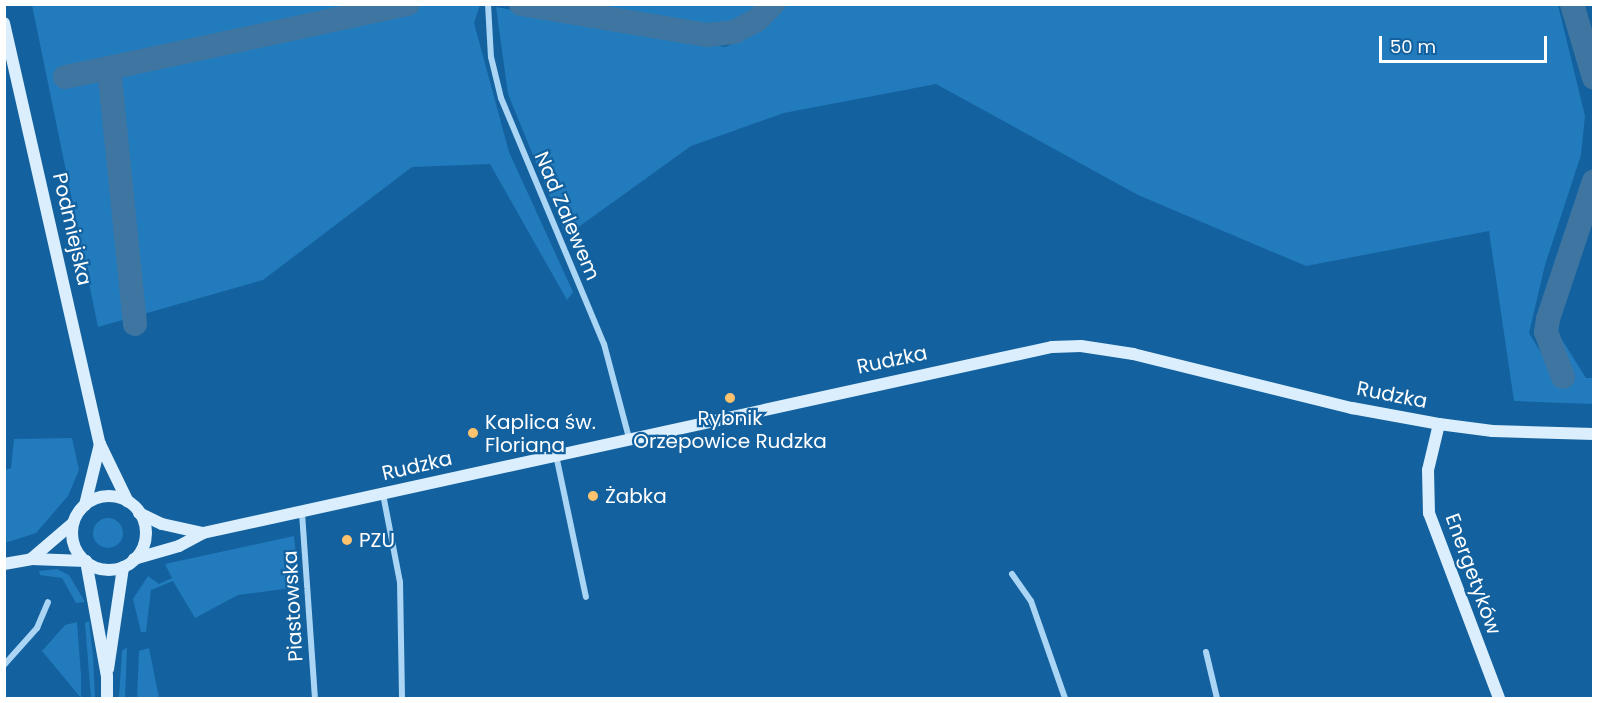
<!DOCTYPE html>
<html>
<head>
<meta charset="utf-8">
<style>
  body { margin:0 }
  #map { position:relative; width:1598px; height:703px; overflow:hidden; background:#13619e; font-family:Poppins,sans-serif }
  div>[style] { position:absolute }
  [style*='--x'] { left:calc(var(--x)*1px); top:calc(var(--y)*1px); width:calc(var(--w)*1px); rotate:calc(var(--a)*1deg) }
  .green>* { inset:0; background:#227bbc }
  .round { border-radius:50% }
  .canal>* { height:24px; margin:-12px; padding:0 12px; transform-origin:12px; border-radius:12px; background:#3f76a1 }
  .street>* { height:6px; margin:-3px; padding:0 3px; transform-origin:3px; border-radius:3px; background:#aad5f4 }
  .secondary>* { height:12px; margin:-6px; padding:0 6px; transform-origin:6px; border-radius:6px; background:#daeefd }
  .secondary>.ring { margin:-6px; padding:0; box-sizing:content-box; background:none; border:12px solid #daeefd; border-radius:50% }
  .dots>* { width:16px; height:16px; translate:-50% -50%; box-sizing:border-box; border:3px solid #13619e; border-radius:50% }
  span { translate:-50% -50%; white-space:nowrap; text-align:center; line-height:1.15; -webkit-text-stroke:4.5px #13619e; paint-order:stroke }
  .street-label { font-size:20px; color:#fff }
  .poi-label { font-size:20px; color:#fff }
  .left { translate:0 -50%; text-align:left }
  .frame { position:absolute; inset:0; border:6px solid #fff; pointer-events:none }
  .scale { position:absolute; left:1379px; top:36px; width:168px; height:27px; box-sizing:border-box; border:3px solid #fff; border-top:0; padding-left:8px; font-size:18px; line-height:21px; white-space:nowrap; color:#fff; -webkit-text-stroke:4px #13619e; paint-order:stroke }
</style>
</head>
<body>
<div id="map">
  <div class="green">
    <i style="clip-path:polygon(783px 4px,1558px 5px,1585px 116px,1581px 155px,1545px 265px,1529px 333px,1561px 385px,1575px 377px,1556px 330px,1586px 378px,1593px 378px,1593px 404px,1514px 401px,1489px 231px,1306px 266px,1138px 195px,936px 84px,784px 113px,691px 146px,566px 236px,508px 94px,496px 7px,725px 47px,757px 33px)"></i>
    <i style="clip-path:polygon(32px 5px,480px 5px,474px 23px,509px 152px,573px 292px,567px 300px,490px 164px,412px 167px,263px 280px,98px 327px)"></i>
    <i style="clip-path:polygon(571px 5px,760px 4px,760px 5px,745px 21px,694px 27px)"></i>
    <i style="clip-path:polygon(72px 438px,79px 470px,68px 496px,36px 533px,5px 543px,5px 470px,11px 468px,14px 439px)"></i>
    <i class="round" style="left:93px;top:518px;width:30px;height:30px"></i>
    <i style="clip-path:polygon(294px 536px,299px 587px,238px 595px,195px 618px,173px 581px,151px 590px,146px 632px,141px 632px,133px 599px,148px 576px,159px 584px,172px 578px,165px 564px)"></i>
    <i style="clip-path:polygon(57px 569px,69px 575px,85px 602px,76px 603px,62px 578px,40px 575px,39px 571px)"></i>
    <i style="clip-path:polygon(89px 621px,93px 656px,95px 698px,91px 698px,85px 623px)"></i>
    <i style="clip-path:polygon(77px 622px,81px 675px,81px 698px,42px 651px,65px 625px)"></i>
    <i style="clip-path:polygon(127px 647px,125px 698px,119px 698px,122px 651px)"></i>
    <i style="clip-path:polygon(149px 648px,159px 698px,137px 698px,139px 651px)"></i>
  </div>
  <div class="canal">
    <i style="--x:521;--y:4;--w:189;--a:9.5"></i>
    <i style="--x:707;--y:35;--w:27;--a:-6"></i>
    <i style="--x:734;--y:32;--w:26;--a:-28"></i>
    <i style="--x:757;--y:20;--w:23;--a:-45"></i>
    <i style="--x:1572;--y:4;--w:77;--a:73.4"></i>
    <i style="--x:65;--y:77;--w:45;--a:-11.6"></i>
    <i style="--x:135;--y:324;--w:257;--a:-95.8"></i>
    <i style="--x:109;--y:68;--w:306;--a:-12.1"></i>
    <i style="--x:1563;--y:377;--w:48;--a:-110.7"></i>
    <i style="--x:1546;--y:332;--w:13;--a:-81"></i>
    <i style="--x:1548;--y:319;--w:145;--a:-71.6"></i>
  </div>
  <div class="street">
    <i style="--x:488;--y:4;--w:53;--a:86.8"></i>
    <i style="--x:491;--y:57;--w:42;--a:76.3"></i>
    <i style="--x:501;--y:98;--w:267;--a:67.3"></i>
    <i style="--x:604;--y:344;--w:97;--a:75.1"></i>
    <i style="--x:556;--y:455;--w:145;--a:78.1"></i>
    <i style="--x:383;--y:494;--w:90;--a:79.1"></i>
    <i style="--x:400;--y:582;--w:116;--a:89"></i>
    <i style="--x:302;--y:513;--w:185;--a:86"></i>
    <i style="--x:1012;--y:574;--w:33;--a:55"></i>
    <i style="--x:1031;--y:601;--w:103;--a:70.7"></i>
    <i style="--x:1206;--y:652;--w:47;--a:76.6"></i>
    <i style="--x:4;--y:665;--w:50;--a:-48.3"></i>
    <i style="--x:37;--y:628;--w:28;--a:-67"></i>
  </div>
  <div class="secondary">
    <i style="--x:4;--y:23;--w:432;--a:77.2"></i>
    <i style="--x:100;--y:444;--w:64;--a:64.2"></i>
    <i style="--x:1439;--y:424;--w:47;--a:103.4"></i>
    <i style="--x:1428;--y:470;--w:43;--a:88.7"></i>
    <i style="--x:1429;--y:513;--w:198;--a:69.3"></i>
    <i class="ring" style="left:72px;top:496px;width:62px;height:62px"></i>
    <i style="--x:85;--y:505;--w:63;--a:-76.2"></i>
    <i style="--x:139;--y:513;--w:25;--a:26"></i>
    <i style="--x:162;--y:524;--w:42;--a:12.4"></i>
    <i style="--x:31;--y:559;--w:55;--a:-40.6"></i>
    <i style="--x:134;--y:559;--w:47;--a:-16.1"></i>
    <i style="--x:179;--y:546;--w:27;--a:-28"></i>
    <i style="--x:203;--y:533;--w:869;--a:-12.36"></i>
    <i style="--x:1052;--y:347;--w:29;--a:-2"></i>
    <i style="--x:1081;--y:346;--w:53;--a:8.7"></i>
    <i style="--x:1133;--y:354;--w:226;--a:13.9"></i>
    <i style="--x:1352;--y:408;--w:88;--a:10.4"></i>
    <i style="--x:1439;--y:424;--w:54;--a:7.4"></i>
    <i style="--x:1493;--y:431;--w:101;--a:1.7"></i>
    <i style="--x:86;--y:561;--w:117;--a:79.7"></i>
    <i style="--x:107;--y:676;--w:22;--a:90"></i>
    <i style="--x:4;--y:564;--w:27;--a:-10"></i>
    <i style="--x:31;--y:559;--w:55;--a:2.1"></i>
    <i style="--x:108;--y:669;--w:103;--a:-81.6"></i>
  </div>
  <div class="dots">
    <i style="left:730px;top:398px;background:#ffc36d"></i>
    <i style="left:473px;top:433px;background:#ffc36d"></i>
    <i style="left:593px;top:496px;background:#ffc36d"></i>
    <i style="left:347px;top:540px;background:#ffc36d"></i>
  </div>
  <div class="street-label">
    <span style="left:567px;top:216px;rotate:67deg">Nad Zalewem</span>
    <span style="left:72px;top:229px;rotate:77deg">Podmiejska</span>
    <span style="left:892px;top:360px;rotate:-12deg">Rudzka</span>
    <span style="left:1392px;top:395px;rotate:11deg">Rudzka</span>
    <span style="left:417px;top:466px;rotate:-13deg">Rudzka</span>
    <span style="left:1473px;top:574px;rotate:70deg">Energetyków</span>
    <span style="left:293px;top:606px;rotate:-93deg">Piastowska</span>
  </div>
  <div class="poi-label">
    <span style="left:730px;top:430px">Rybnik<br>Orzepowice Rudzka</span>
    <span class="left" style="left:485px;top:434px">Kaplica św.<br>Floriana</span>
    <span class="left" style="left:605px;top:496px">Żabka</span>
    <span class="left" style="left:359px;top:540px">PZU</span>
  </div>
  <div class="frame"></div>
  <div class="scale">50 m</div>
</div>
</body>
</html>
